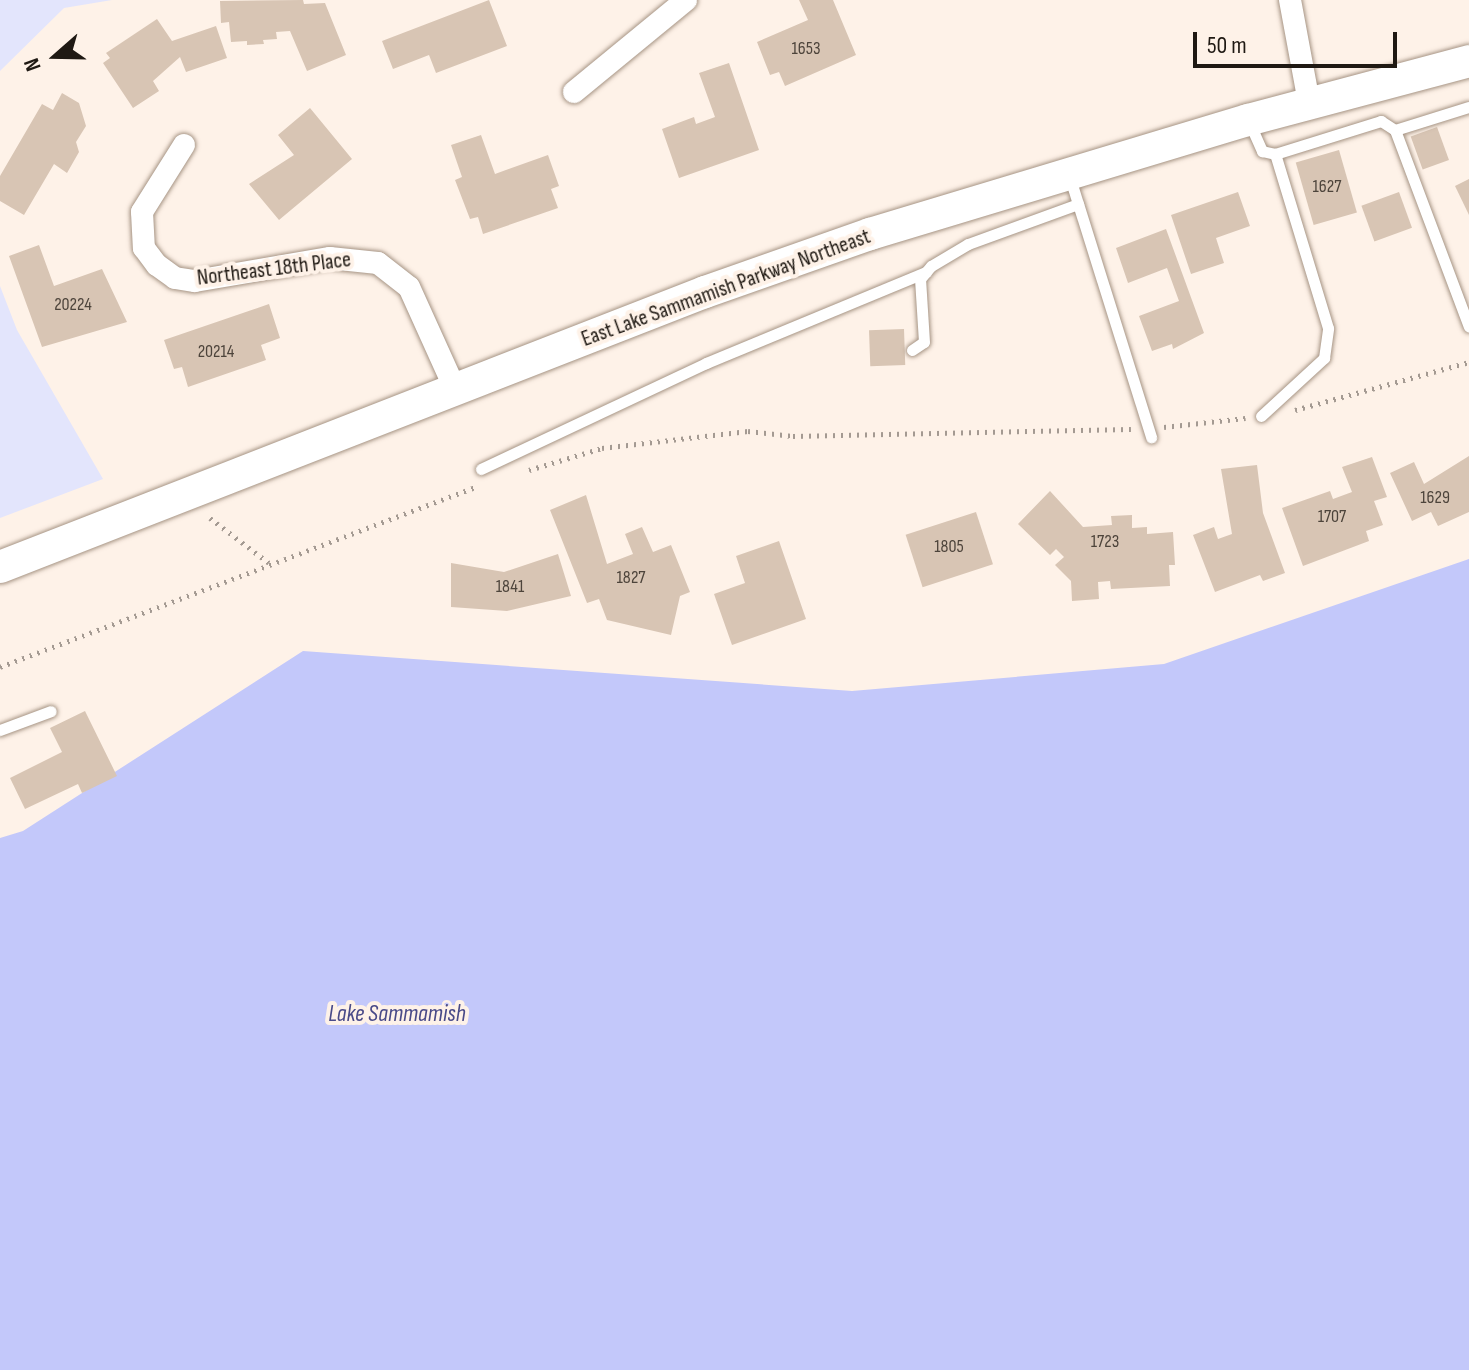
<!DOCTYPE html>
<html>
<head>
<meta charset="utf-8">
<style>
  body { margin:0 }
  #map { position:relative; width:1469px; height:1370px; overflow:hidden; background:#fef2e8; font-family:"Sofia Sans Condensed",sans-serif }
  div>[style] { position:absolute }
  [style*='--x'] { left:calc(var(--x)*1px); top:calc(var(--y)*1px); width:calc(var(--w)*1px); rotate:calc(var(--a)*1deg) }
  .green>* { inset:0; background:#e3e5fc }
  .water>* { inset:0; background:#c3c8fa }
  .building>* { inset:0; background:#d8c5b4; transform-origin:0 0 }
  .path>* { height:5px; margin-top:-2.5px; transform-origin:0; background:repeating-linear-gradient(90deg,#a49a92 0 2px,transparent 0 8px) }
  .roads { filter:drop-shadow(0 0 2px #a69484) drop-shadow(0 0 2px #a69484) }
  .lane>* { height:11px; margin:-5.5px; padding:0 5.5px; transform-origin:5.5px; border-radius:5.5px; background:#fff }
  .street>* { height:22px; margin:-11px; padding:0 11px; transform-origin:11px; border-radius:11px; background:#fff }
  .secondary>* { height:32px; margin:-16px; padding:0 16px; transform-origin:16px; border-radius:16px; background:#fff }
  span { translate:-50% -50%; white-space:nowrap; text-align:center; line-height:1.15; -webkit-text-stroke:8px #fef2e8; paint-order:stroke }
  .number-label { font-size:18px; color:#4d443b }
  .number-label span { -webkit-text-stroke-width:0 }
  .street-label { font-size:22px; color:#1f1913 }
  .water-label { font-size:24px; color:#494a88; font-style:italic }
  .north { position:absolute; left:16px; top:16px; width:80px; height:80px; -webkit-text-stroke:6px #fef2e8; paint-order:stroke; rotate:250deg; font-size:22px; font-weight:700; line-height:32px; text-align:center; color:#1f1913 }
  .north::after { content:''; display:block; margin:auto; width:28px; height:36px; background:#1f1913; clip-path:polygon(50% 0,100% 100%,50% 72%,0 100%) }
  .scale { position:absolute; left:1193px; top:32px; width:204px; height:36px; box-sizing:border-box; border:4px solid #1f1913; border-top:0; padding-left:10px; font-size:24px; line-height:28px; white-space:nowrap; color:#1f1913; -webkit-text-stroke:6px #fef2e8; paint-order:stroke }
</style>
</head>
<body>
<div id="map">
  <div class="green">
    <i style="clip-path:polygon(0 0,112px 0,64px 8px,0 71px)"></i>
    <i style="clip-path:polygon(0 286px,17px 330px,103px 479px,0 518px)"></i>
  </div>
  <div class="water">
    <i style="clip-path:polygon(1469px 559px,1469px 1370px,0 1370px,0 838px,23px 831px,303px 651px,852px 691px,1164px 664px)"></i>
  </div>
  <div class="building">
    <i style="clip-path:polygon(303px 0,304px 4px,325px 3px,346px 55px,307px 71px,290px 31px,276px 32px,277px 39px,263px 40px,264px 44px,247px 45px,247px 41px,231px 42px,229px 22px,221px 23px,220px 1px)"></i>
    <i style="clip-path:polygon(489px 0,507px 46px,436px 73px,429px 55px,393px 69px,382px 41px)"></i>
    <i style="clip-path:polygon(799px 0,833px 0,856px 55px,785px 86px,779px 72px,770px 75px,757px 42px,808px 20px)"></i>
    <i style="clip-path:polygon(157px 19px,172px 41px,216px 26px,227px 58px,186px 72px,180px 57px,153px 81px,159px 91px,133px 108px,103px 63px,110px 58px,106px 53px)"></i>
    <i style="clip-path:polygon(729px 63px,759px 150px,679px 178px,662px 129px,694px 117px,696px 124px,715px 117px,699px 73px)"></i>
    <i style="clip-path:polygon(62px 93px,79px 103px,86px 126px,76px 142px,79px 152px,67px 173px,54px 164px,24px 215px,0 201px,0 176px,42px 104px,53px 110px)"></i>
    <i style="clip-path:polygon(310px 108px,352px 159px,279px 220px,249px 184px,294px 155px,278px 135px)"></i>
    <i style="left:1437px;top:127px;width:35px;height:28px;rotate:70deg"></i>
    <i style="clip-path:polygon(481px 135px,495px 174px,548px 155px,559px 186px,551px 189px,558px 208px,483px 234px,478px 217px,470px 219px,455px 180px,462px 177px,451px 145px)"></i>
    <i style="left:1339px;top:150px;width:65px;height:45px;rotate:74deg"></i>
    <i style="clip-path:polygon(1469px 179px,1469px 215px,1455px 186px)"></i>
    <i style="clip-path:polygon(1238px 192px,1250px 226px,1216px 238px,1224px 263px,1191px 274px,1171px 215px)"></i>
    <i style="left:1399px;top:192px;width:38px;height:40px;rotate:70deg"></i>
    <i style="clip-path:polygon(1166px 229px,1204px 333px,1173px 349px,1172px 344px,1152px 351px,1139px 316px,1179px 301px,1167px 268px,1128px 283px,1116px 248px)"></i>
    <i style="clip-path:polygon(39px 245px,54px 286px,102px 269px,127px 322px,42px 347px,9px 256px)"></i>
    <i style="clip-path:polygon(269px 304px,280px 338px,261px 345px,266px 360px,188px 387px,182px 367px,174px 369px,164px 340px)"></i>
    <i style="left:904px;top:329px;width:36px;height:35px;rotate:88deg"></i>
    <i style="clip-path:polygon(1469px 456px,1469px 512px,1438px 526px,1431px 512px,1412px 521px,1390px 473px,1414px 462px,1424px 484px)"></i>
    <i style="clip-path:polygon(1372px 457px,1387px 497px,1374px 501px,1383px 525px,1366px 531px,1369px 541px,1303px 566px,1282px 508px,1330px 491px,1333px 499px,1352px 492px,1342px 467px)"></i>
    <i style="clip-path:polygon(1257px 465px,1263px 513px,1285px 573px,1263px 581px,1260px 575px,1215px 592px,1193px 535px,1214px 527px,1218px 539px,1232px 534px,1221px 469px)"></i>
    <i style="clip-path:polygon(1050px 491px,1083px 527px,1112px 525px,1111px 516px,1132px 515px,1132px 528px,1147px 527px,1147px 534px,1173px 532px,1175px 565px,1169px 565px,1170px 586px,1111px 589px,1110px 581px,1098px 582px,1099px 599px,1072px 601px,1071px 581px,1055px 565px,1064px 557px,1056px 549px,1050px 555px,1018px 524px)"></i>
    <i style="clip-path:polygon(586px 495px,607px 564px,633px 554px,625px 534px,642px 527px,653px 552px,671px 545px,690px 592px,680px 596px,671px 635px,607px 620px,599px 599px,587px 603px,550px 510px)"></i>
    <i style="left:976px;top:512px;width:55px;height:74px;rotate:72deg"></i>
    <i style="clip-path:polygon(779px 541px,806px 619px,732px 645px,714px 594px,745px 583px,736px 556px)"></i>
    <i style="clip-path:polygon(558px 554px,571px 596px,507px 611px,451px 607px,451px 563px,504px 572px)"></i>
    <i style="clip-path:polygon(85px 711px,117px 776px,82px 793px,78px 784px,25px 809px,10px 778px,62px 752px,50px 728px)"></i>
  </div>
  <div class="path">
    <i style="--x:1295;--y:410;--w:180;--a:-15.4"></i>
    <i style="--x:1164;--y:427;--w:82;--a:-6.3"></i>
    <i style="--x:529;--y:470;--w:76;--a:-16.8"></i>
    <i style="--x:602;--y:448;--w:147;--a:-6.6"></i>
    <i style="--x:748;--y:431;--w:45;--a:6.3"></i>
    <i style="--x:793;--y:436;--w:338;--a:-1.2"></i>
    <i style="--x:210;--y:518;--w:74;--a:37.3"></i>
    <i style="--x:0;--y:667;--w:511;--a:-20.74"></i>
  </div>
  <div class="roads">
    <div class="lane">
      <i style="--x:1250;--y:124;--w:30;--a:66"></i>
      <i style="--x:1262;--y:151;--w:13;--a:13"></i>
      <i style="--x:1275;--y:154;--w:111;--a:-17.3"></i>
      <i style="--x:1381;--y:121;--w:17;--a:33"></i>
      <i style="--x:1395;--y:130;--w:210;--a:69.4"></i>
      <i style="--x:1395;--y:130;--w:77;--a:-17.3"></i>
      <i style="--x:1069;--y:175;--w:275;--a:72.6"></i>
      <i style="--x:912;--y:350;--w:14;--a:-34"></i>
      <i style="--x:924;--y:342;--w:63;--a:-93.6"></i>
      <i style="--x:920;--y:279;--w:17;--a:-50"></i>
      <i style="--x:931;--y:266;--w:43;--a:-30.7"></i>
      <i style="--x:968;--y:244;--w:117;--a:-20"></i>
      <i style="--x:1261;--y:416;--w:86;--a:-42.6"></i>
      <i style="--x:1324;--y:358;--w:30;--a:-82"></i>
      <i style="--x:1328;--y:328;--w:182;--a:-106.9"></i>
      <i style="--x:481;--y:469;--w:249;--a:-25.2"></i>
      <i style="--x:706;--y:363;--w:238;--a:-22.5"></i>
      <i style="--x:0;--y:730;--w:54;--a:-20.4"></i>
    </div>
    <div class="street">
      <i style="--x:1290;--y:0;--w:105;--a:79.5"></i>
      <i style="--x:574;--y:92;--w:145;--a:-39.4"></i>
      <i style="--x:184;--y:145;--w:79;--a:122.1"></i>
      <i style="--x:142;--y:212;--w:36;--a:87"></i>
      <i style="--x:144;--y:248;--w:21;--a:53"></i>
      <i style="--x:157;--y:265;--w:22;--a:36"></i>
      <i style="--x:175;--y:278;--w:20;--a:9"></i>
      <i style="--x:195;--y:281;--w:137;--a:-9.7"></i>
      <i style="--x:330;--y:258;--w:48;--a:5.9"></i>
      <i style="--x:378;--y:263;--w:39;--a:38"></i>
      <i style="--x:409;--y:287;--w:114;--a:65.7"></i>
    </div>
    <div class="secondary">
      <i style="--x:0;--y:567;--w:757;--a:-21.31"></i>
      <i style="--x:705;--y:292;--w:175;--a:-19.4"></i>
      <i style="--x:870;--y:234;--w:395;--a:-16.8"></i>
      <i style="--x:1248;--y:120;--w:229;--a:-14.9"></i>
    </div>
  </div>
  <div class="number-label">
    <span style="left:806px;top:49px">1653</span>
    <span style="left:1327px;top:187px">1627</span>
    <span style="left:73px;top:305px">20224</span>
    <span style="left:216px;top:352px">20214</span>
    <span style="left:1435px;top:498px">1629</span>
    <span style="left:1332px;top:517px">1707</span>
    <span style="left:1105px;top:542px">1723</span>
    <span style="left:949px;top:547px">1805</span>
    <span style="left:631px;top:578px">1827</span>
    <span style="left:510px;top:587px">1841</span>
  </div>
  <div class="street-label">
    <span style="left:274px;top:269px;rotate:-7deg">Northeast 18th Place</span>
    <span style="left:726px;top:288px;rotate:-20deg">East Lake Sammamish Parkway Northeast</span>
  </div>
  <div class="water-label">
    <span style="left:397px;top:1014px">Lake Sammamish</span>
  </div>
  <div class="north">N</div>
  <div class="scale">50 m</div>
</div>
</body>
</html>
